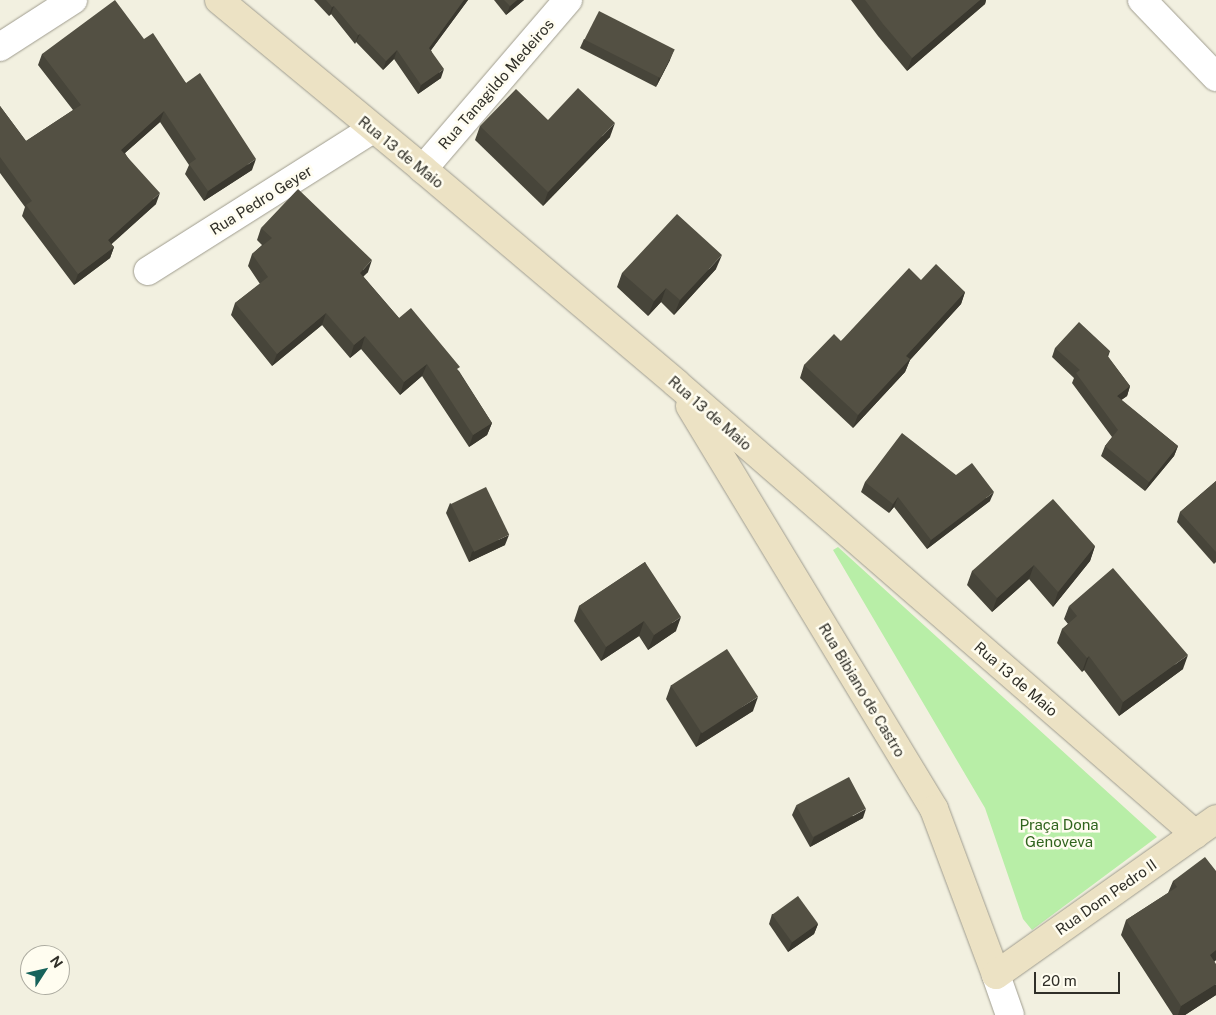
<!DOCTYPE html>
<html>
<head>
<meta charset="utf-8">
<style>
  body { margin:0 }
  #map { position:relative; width:1216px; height:1015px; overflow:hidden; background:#f2f0e0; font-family:"Public Sans",sans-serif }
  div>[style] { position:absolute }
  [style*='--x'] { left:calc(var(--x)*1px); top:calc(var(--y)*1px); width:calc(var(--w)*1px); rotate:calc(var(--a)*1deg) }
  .green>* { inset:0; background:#b8eea7 }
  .roads { filter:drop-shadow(0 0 1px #9f9c8e) drop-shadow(0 0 1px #9f9c8e) }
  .minor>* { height:28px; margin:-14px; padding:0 14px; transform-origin:14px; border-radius:14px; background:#fff }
  .tertiary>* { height:28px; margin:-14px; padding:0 14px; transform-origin:14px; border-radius:14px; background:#fff }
  .secondary>* { height:28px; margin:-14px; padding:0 14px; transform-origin:14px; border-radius:14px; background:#ece2c4 }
  .wall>* { inset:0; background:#47453a }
  .shaded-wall>* { inset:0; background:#3a382f }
  .building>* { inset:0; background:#535043; transform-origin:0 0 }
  span { translate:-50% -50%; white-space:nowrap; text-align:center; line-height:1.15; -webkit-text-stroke:5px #fffdf0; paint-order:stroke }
  .street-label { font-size:15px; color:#302f28 }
  .park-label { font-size:15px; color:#30641d }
  .north { position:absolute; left:20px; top:945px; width:50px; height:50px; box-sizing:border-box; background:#fffdf0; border:1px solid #acaba0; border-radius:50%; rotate:55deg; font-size:14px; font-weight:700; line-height:20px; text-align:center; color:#302f28 }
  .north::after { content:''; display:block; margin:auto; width:18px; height:22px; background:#17635b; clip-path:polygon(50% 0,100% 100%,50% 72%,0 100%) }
  .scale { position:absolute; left:1034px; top:972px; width:86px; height:22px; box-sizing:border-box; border:2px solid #302f28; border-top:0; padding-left:6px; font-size:15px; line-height:18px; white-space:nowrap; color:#302f28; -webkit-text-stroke:4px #fffdf0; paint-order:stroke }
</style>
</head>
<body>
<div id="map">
  <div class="green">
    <i style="clip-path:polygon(838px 547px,1157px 837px,1032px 930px,1023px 919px,985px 808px,833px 550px)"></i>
  </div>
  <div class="roads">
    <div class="minor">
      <i style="--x:1142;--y:0;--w:107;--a:46.1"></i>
      <i style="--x:0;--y:47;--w:87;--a:-32.8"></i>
      <i style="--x:423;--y:169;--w:223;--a:-49.4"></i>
      <i style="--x:148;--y:271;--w:266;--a:-32.3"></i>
    </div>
    <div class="tertiary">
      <i style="--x:996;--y:975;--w:42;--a:70.7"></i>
    </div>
    <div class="secondary">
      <i style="--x:219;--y:0;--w:265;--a:39.6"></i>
      <i style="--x:423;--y:169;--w:331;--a:40.2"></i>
      <i style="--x:676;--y:383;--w:688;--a:40.99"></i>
      <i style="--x:690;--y:406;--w:471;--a:58.8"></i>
      <i style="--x:934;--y:809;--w:177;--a:69.5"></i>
      <i style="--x:996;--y:975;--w:270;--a:-35.3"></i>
    </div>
  </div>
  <div class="wall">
    <i style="clip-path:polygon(314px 0,468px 0,431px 50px,441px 78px,418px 94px,394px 59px,383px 70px,356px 42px,355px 44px,331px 14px,329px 16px)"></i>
    <i style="clip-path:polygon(494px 0,524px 0,506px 15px)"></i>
    <i style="clip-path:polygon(851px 0,986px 0,985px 4px,907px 71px,878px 36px)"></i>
    <i style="clip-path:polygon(144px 39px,186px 83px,252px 170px,204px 201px,185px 174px,189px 165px,160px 122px,125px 153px,156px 204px,111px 244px,114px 247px,110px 258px,74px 285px,22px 216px,25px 207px,0 173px,0 106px,26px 141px,73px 110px,38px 65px,42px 54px)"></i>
    <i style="clip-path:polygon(584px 39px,670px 60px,656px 87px,580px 48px)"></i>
    <i style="clip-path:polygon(480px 126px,610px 137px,543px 206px,475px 140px)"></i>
    <i style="clip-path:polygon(261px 228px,368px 272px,363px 276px,399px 318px,459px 371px,492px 423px,487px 435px,469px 447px,422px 376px,400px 395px,361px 349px,350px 358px,322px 325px,272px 366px,231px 315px,235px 303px,260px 284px,248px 266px,252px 254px,262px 245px,257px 240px)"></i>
    <i style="clip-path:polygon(716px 269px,674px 315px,661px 302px,648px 316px,617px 287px,622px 273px)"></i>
    <i style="clip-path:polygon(921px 280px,965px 292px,961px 304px,910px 360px,905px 372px,853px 428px,800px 378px,804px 365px,841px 341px)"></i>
    <i style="clip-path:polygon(1055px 348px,1110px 351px,1108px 357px,1130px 386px,1127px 396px,1121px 400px,1178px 446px,1174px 456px,1145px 491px,1101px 456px,1105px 446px,1112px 437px,1072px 383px,1074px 378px,1052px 357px)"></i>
    <i style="clip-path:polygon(956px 475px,990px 501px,927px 549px,894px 507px,889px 513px,861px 492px,865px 482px)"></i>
    <i style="clip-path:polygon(1216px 481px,1216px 562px,1214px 564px,1177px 522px,1180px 512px)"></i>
    <i style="clip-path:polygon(450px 503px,505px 545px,469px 562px,446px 513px)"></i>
    <i style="clip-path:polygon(1095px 546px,1090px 561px,1053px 607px,1029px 579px,992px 612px,967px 585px,972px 571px)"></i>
    <i style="clip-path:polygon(645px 562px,676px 631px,648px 650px,639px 636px,601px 661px,574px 621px,579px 606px)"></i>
    <i style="clip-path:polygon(1069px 606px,1183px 669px,1119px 716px,1084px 670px,1082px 672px,1057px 643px,1062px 629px,1068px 624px,1064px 619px)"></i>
    <i style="clip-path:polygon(671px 685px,753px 711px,696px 747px,666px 699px)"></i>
    <i style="clip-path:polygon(796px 806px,863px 818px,810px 847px,792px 815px)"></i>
    <i style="clip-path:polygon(1216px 871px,1216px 960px,1214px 962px,1216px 995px,1185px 1015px,1173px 1015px,1121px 935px,1126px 920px,1168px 893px,1173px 881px)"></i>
    <i style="clip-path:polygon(772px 914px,818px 924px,814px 934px,788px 952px,769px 924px)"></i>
  </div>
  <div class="shaded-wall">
    <i style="clip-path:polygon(464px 0,468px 0,426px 57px,429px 48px)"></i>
    <i style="clip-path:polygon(517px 0,524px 0,506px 15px,510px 6px)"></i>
    <i style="clip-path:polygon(980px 0,986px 0,985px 4px,907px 71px,912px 58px)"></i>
    <i style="clip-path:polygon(334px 6px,331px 14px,329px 16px,332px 7px)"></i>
    <i style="clip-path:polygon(360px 34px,355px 44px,358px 35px)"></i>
    <i style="clip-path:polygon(397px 50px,394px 59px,383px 70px,386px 61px)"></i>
    <i style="clip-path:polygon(674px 50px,670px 60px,656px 87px,659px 77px)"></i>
    <i style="clip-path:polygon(444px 69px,441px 78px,418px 94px,421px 85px)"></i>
    <i style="clip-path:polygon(164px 111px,160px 122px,117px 160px,121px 150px)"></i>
    <i style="clip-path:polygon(615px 123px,610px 137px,543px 206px,548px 192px)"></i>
    <i style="clip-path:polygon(256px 159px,252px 170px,204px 201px,208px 191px)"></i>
    <i style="clip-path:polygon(160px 193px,156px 204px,104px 251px,108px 240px)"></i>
    <i style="clip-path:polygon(114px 247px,110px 258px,74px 285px,78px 274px)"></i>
    <i style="clip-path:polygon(722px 255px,716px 269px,674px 315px,680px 300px)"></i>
    <i style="clip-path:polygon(372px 260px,368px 272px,355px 285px,360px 273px)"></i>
    <i style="clip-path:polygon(666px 288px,661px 302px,648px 316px,654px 301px)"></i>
    <i style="clip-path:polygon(965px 292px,961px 304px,910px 360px,905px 372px,853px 428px,858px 415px,906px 356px)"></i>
    <i style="clip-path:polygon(326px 313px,322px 325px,272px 366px,277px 354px)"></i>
    <i style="clip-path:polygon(365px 336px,361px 349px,350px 358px,354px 345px)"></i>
    <i style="clip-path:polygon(427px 364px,422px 376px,400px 395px,404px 382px)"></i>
    <i style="clip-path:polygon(1130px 386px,1127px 396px,1113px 406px,1117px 396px)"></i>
    <i style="clip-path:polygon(492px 423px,487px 435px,469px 447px,473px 435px)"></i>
    <i style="clip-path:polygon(1178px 446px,1174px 456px,1145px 491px,1149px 482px)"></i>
    <i style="clip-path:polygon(994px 492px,990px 501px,927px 549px,931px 540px)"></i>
    <i style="clip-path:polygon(898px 497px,894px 507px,889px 513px,893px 504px)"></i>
    <i style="clip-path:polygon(509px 535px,505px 545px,469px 562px,472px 552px)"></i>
    <i style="clip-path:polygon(1095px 546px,1090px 561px,1053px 607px,1058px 592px)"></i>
    <i style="clip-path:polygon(1034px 565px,1029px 579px,992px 612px,997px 598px)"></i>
    <i style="clip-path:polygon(681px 617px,676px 631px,648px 650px,654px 635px)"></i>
    <i style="clip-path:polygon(644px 621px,639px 636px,601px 661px,606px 647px)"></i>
    <i style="clip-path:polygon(1188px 655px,1183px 669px,1119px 716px,1123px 702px)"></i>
    <i style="clip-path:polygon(1089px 656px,1084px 670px,1082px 672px,1087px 658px)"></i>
    <i style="clip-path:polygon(758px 697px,753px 711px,696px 747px,701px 732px)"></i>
    <i style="clip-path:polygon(866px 809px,863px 818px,810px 847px,814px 837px)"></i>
    <i style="clip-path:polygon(818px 924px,814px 934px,788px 952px,792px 942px)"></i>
    <i style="clip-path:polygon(1216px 950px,1216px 960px,1205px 969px,1210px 955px)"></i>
    <i style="clip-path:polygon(1216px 984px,1216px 995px,1185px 1015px,1178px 1015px,1181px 1006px)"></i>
  </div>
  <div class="building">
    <i style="clip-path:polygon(115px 0,144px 39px,153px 33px,186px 83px,200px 73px,256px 159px,208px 191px,189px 164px,196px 159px,164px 111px,121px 150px,160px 193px,108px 240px,114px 247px,78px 274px,26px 205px,32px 201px,0 157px,0 106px,26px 141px,81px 105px,42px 54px)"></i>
    <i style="clip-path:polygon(326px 0,464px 0,429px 48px,444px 69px,421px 85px,397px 50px,386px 61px,360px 34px,358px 35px,334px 6px,332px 7px)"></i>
    <i style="clip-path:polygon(504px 0,517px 0,510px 6px)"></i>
    <i style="clip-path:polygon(865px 0,980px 0,912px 58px,883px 24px)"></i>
    <i style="left:599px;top:11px;width:85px;height:32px;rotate:27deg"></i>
    <i style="clip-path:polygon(578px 88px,615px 123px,548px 192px,480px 126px,516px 89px,548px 120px)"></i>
    <i style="clip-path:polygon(298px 189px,372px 260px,360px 273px,399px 318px,411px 308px,460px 367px,457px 369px,492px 423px,473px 435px,427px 364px,404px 382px,365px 336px,354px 345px,326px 313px,277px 354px,235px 303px,268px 277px,252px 254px,272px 238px,261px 228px)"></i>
    <i style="clip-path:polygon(677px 214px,722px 255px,680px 300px,666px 288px,654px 301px,622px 273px)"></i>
    <i style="clip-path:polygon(936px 264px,965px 292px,906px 356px,910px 359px,858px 415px,804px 365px,834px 334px,841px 341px,909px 268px,921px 280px)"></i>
    <i style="clip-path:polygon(1079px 322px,1110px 351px,1107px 355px,1130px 386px,1117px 396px,1178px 446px,1149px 482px,1105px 446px,1118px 430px,1076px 373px,1080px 370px,1055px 348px)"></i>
    <i style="clip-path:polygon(902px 433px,956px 475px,972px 463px,994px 492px,931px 540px,898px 497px,893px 504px,865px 482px)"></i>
    <i style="clip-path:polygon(1216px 481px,1216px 552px,1180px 512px)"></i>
    <i style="left:486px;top:487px;width:53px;height:39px;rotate:64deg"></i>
    <i style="clip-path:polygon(1053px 499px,1095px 546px,1058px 592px,1034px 565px,997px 598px,972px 571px)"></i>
    <i style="clip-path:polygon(645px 562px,681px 617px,654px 635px,644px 621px,606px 647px,579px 606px)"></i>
    <i style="clip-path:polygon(1113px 568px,1188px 655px,1123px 702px,1089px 656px,1087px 658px,1062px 629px,1077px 616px,1069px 606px)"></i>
    <i style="left:727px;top:649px;width:57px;height:67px;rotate:57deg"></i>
    <i style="left:849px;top:777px;width:36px;height:60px;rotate:62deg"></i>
    <i style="clip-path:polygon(1205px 857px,1216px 871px,1216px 950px,1210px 955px,1216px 964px,1216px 984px,1181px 1006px,1126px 920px,1177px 887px,1173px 881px)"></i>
    <i style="left:798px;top:896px;width:34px;height:32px;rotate:54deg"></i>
  </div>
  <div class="street-label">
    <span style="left:496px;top:84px;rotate:-49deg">Rua Tanagildo Medeiros</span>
    <span style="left:401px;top:152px;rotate:39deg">Rua 13 de Maio</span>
    <span style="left:261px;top:200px;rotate:-32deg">Rua Pedro Geyer</span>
    <span style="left:710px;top:413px;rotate:41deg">Rua 13 de Maio</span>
    <span style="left:1016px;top:679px;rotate:41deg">Rua 13 de Maio</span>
    <span style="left:862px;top:690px;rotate:59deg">Rua Bibiano de Castro</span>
    <span style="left:1106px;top:897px;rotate:-35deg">Rua Dom Pedro II</span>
  </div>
  <div class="park-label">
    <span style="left:1059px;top:833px">Praça Dona<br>Genoveva</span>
  </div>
  <div class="north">N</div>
  <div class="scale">20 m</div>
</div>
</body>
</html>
